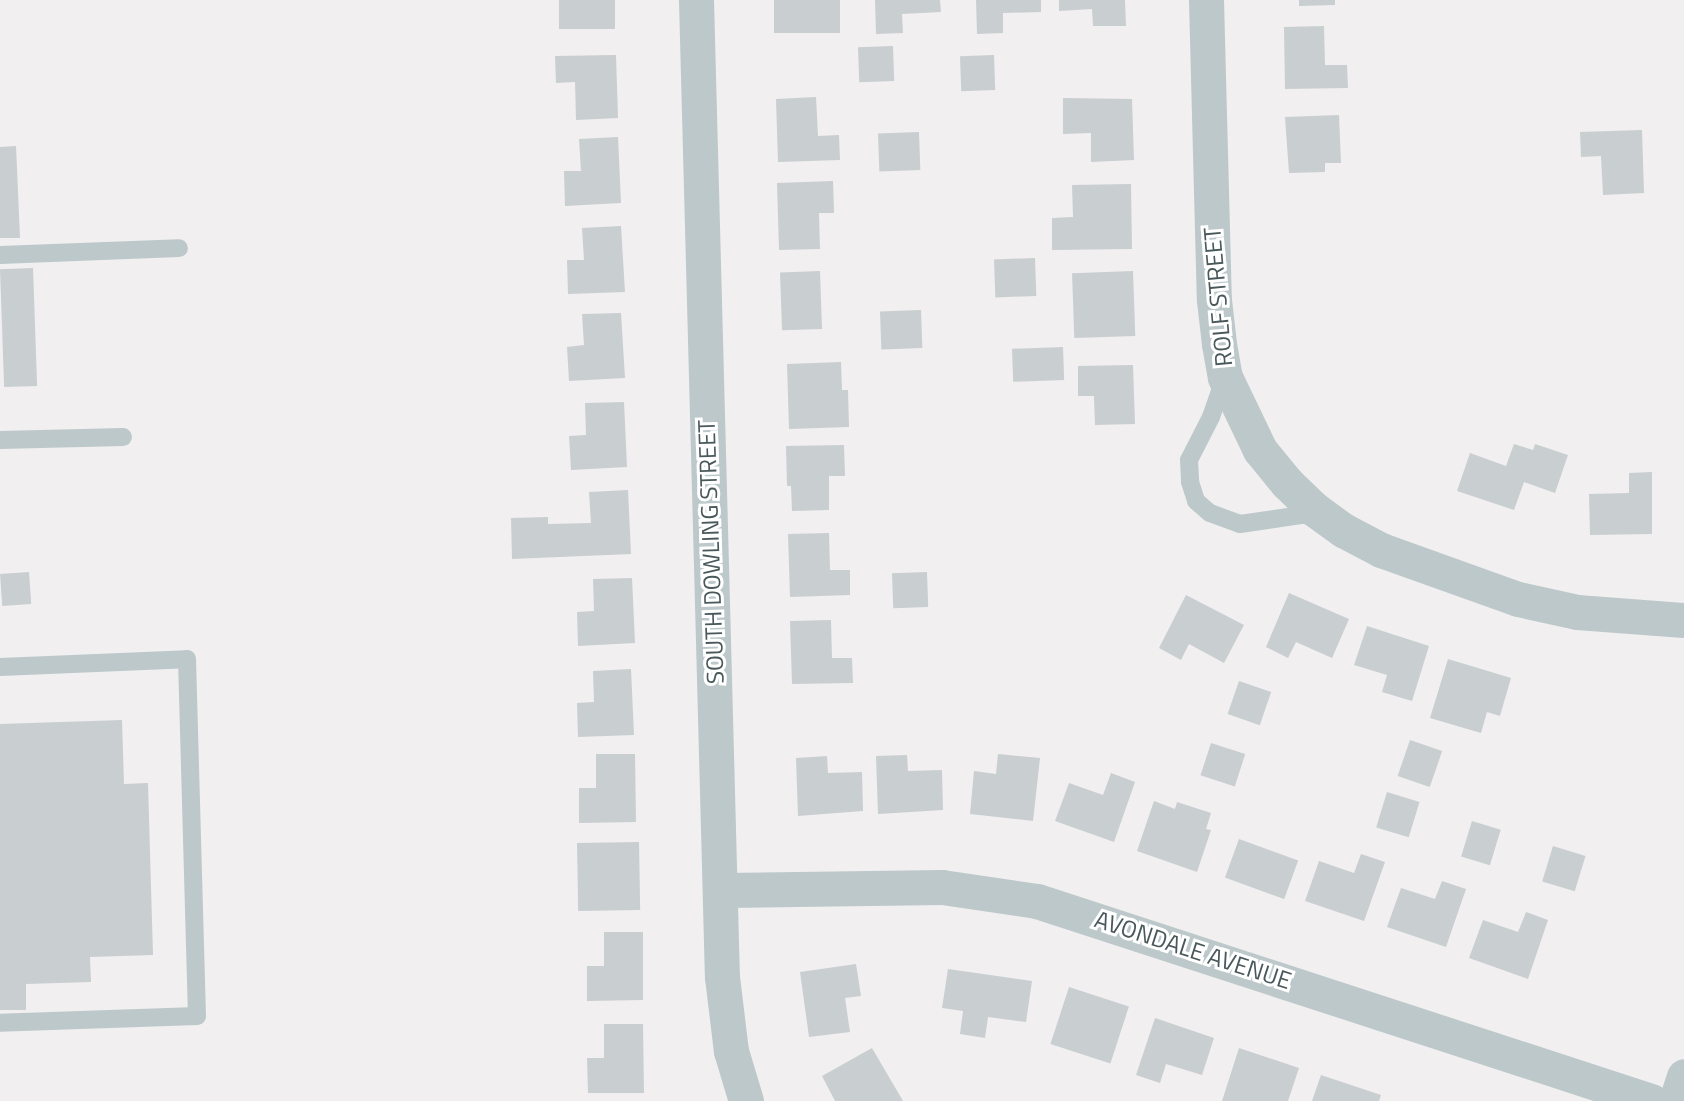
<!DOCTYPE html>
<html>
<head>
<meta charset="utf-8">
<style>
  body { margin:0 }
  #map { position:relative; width:1684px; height:1101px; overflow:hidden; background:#f1eff0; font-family:"Titillium Web",sans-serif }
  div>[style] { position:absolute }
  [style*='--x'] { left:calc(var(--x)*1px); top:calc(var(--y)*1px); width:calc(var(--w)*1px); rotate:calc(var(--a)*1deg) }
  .building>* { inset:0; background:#c9ced0; transform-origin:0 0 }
  .service>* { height:18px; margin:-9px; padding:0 9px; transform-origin:9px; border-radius:9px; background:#bcc8ca }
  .minor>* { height:35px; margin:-17.5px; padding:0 17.5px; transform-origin:17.5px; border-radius:17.5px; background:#bcc8ca }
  span { translate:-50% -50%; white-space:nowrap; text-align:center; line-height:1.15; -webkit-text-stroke:6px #fff; paint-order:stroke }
  .street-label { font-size:24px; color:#49585a }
</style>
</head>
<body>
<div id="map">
  <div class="building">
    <i style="left:559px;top:0;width:56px;height:29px"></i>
    <i style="left:774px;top:0;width:66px;height:33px"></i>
    <i style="clip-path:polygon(875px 0,940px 0,941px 12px,902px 14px,903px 33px,876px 34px)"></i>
    <i style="clip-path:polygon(976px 0,1041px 0,1041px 12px,1003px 13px,1003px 33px,977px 34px)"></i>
    <i style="clip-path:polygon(1059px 0,1125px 0,1126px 26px,1093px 26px,1092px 9px,1059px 11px)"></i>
    <i style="clip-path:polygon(1299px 0,1335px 0,1335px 5px,1299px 6px)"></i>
    <i style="clip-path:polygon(1324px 26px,1325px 65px,1347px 65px,1348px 88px,1285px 89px,1284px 27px)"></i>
    <i style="left:893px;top:46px;width:35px;height:35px;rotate:88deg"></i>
    <i style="clip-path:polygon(616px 55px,618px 118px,576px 120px,575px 82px,556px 83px,555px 56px)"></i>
    <i style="left:994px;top:55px;width:35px;height:34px;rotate:88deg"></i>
    <i style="clip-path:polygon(816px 97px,818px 136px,839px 135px,840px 160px,778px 162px,776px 99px)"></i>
    <i style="clip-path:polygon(1063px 98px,1132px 99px,1134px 160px,1091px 162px,1091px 133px,1063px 134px)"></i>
    <i style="clip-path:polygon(1339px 115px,1341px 163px,1325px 163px,1325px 172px,1289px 173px,1285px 117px)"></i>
    <i style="clip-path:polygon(1642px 130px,1644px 193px,1603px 195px,1601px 156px,1581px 157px,1580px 132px)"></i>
    <i style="left:919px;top:132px;width:38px;height:41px;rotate:88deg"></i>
    <i style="clip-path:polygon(618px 137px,621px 203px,565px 206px,564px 171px,581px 171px,579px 139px)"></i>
    <i style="clip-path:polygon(16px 146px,20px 238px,0 238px,0 147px)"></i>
    <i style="clip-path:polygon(833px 181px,834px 213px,819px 213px,820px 249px,779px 250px,777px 183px)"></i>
    <i style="clip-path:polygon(1131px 184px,1132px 249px,1052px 250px,1052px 218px,1073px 217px,1072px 185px)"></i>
    <i style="clip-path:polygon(621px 226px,625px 292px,568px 294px,567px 260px,584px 260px,582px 228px)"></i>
    <i style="left:1035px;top:258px;width:38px;height:41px;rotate:88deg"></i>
    <i style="left:33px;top:268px;width:118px;height:33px;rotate:88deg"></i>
    <i style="left:820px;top:271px;width:58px;height:40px;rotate:88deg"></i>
    <i style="left:1133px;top:271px;width:65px;height:61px;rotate:88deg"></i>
    <i style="left:921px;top:310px;width:38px;height:41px;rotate:88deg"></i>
    <i style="clip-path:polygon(621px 313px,625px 378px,569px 381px,567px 347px,584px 345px,582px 314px)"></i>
    <i style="left:1063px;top:347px;width:33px;height:51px;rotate:88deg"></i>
    <i style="clip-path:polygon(841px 362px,842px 390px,848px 390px,849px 427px,789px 429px,787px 364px)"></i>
    <i style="clip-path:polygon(1133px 365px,1135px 424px,1095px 425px,1094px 396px,1078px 396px,1078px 366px)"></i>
    <i style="clip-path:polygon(624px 402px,627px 467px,571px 470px,569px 436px,586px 435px,585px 403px)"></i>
    <i style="clip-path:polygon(1514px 444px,1533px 450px,1535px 444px,1568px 455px,1555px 493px,1524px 482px,1514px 510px,1457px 491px,1470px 453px,1506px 466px)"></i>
    <i style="clip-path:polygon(844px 445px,845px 476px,829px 476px,829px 510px,792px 511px,791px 486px,787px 486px,786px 446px)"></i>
    <i style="clip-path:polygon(1652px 472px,1652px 534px,1590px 535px,1589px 494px,1629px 493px,1629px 473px)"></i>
    <i style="clip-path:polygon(628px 490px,631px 554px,512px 559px,511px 518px,548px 517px,548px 524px,591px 523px,589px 492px)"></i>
    <i style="clip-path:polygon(829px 533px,830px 570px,850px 570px,850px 595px,790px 597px,788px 534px)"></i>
    <i style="left:29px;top:572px;width:32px;height:29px;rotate:86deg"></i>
    <i style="left:927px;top:572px;width:35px;height:35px;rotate:88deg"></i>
    <i style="clip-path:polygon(632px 578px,635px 643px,578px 646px,577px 612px,594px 611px,593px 579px)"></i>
    <i style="clip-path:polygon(1289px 593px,1349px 619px,1332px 658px,1296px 642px,1288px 658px,1266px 647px)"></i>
    <i style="clip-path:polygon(1186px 595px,1244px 625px,1224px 663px,1189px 644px,1181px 660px,1159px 648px)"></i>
    <i style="clip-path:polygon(831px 620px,832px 658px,852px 658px,853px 683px,792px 684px,790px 621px)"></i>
    <i style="clip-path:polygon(1367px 626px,1429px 646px,1412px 701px,1382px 692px,1387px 675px,1354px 665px)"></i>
    <i style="clip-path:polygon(1448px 659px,1511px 678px,1500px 716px,1487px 712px,1481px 733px,1430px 718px)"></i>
    <i style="clip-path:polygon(631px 669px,634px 735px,578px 737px,577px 703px,594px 702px,593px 671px)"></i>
    <i style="left:1239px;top:681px;width:34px;height:35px;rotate:19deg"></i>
    <i style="clip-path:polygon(122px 720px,124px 784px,148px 783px,153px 955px,90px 957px,91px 982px,26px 984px,26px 1010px,0 1010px,0 724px)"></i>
    <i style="left:1410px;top:740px;width:34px;height:38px;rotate:19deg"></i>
    <i style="left:1211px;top:743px;width:36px;height:34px;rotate:18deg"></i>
    <i style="clip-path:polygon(596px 754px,635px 754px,636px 822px,579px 823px,579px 788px,596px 788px)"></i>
    <i style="clip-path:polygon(998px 754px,1040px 758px,1033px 821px,970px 814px,974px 771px,996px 774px)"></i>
    <i style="clip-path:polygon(907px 755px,908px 771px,942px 770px,943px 810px,878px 814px,876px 756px)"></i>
    <i style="clip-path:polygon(827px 756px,828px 773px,862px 772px,863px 811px,798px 816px,796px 758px)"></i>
    <i style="clip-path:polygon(1111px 773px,1135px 782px,1114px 842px,1055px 821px,1069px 783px,1103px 795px)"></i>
    <i style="left:1387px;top:792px;width:34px;height:37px;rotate:17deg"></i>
    <i style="clip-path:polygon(1154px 801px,1175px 809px,1177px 802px,1211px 813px,1206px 829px,1211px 830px,1197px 872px,1137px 851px)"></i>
    <i style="left:1472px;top:821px;width:30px;height:37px;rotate:17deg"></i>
    <i style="left:1239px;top:839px;width:63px;height:41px;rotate:20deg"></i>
    <i style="left:639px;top:842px;width:68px;height:62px;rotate:89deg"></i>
    <i style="left:1553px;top:846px;width:34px;height:37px;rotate:17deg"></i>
    <i style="clip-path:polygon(1361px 854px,1385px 862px,1364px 921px,1305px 901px,1319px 861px,1354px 873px)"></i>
    <i style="clip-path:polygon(1442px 881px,1466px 889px,1446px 947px,1387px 927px,1401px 888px,1435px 899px)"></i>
    <i style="clip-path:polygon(1526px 912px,1548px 920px,1528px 979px,1469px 958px,1483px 920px,1518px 932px)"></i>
    <i style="clip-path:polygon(604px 932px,643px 932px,643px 1000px,587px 1001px,587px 966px,604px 966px)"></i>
    <i style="clip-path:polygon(856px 964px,861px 996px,845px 998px,850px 1032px,809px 1037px,800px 972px)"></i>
    <i style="clip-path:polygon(948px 969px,1032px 981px,1026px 1022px,988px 1017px,985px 1038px,960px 1034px,963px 1011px,942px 1008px)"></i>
    <i style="left:1069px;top:987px;width:63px;height:60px;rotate:18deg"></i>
    <i style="clip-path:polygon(1155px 1018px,1214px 1038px,1202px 1075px,1166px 1064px,1160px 1083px,1136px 1075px)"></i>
    <i style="clip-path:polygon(604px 1024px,643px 1024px,644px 1093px,588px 1093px,587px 1058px,604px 1058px)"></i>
    <i style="clip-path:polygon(872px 1048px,903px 1101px,835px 1101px,822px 1076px)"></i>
    <i style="clip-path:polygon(1239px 1048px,1299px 1068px,1288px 1101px,1222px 1101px)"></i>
    <i style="clip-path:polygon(1321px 1075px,1381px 1095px,1379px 1101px,1312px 1101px)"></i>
  </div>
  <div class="service">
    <i style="--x:0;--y:255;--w:179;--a:-2.2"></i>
    <i style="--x:1225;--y:377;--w:42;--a:109.3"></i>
    <i style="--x:1211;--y:417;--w:48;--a:117.1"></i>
    <i style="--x:1189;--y:460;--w:22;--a:87"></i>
    <i style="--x:1190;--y:482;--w:20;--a:72"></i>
    <i style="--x:1196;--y:501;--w:18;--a:41"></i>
    <i style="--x:1210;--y:513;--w:32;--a:20"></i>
    <i style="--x:1240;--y:524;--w:63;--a:-8.3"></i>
    <i style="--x:1302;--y:515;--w:13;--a:-27"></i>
    <i style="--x:0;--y:440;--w:123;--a:-1.4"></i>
    <i style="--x:0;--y:667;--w:187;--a:-2.4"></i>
    <i style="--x:187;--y:659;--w:357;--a:88.4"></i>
    <i style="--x:197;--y:1016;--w:197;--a:178"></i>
  </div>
  <div class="minor">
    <i style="--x:696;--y:0;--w:977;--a:88.48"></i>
    <i style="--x:722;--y:977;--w:75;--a:83.1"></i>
    <i style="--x:731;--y:1051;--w:52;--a:73.3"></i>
    <i style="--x:1206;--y:0;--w:300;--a:88.5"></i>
    <i style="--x:1214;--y:300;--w:44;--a:83.5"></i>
    <i style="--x:1219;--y:344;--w:34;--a:80"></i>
    <i style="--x:1225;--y:377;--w:81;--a:64.4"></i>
    <i style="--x:1260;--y:450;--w:43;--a:50.7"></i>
    <i style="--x:1287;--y:483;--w:37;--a:44"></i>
    <i style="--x:1314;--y:509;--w:36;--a:36"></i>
    <i style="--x:1343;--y:530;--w:43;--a:27.8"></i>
    <i style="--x:1381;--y:550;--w:145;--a:19.7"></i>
    <i style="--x:1518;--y:599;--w:60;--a:12.4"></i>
    <i style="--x:1577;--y:612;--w:107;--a:4.3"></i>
    <i style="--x:721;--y:890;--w:221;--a:-0.8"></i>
    <i style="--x:942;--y:887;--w:96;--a:8.4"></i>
    <i style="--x:1037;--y:901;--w:646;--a:18.04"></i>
    <i style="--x:1676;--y:1101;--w:26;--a:-72"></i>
  </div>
  <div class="street-label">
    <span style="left:1218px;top:297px;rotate:-95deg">ROLF STREET</span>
    <span style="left:711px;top:552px;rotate:-92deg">SOUTH DOWLING STREET</span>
    <span style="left:1193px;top:950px;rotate:18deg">AVONDALE AVENUE</span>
  </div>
</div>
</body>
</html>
